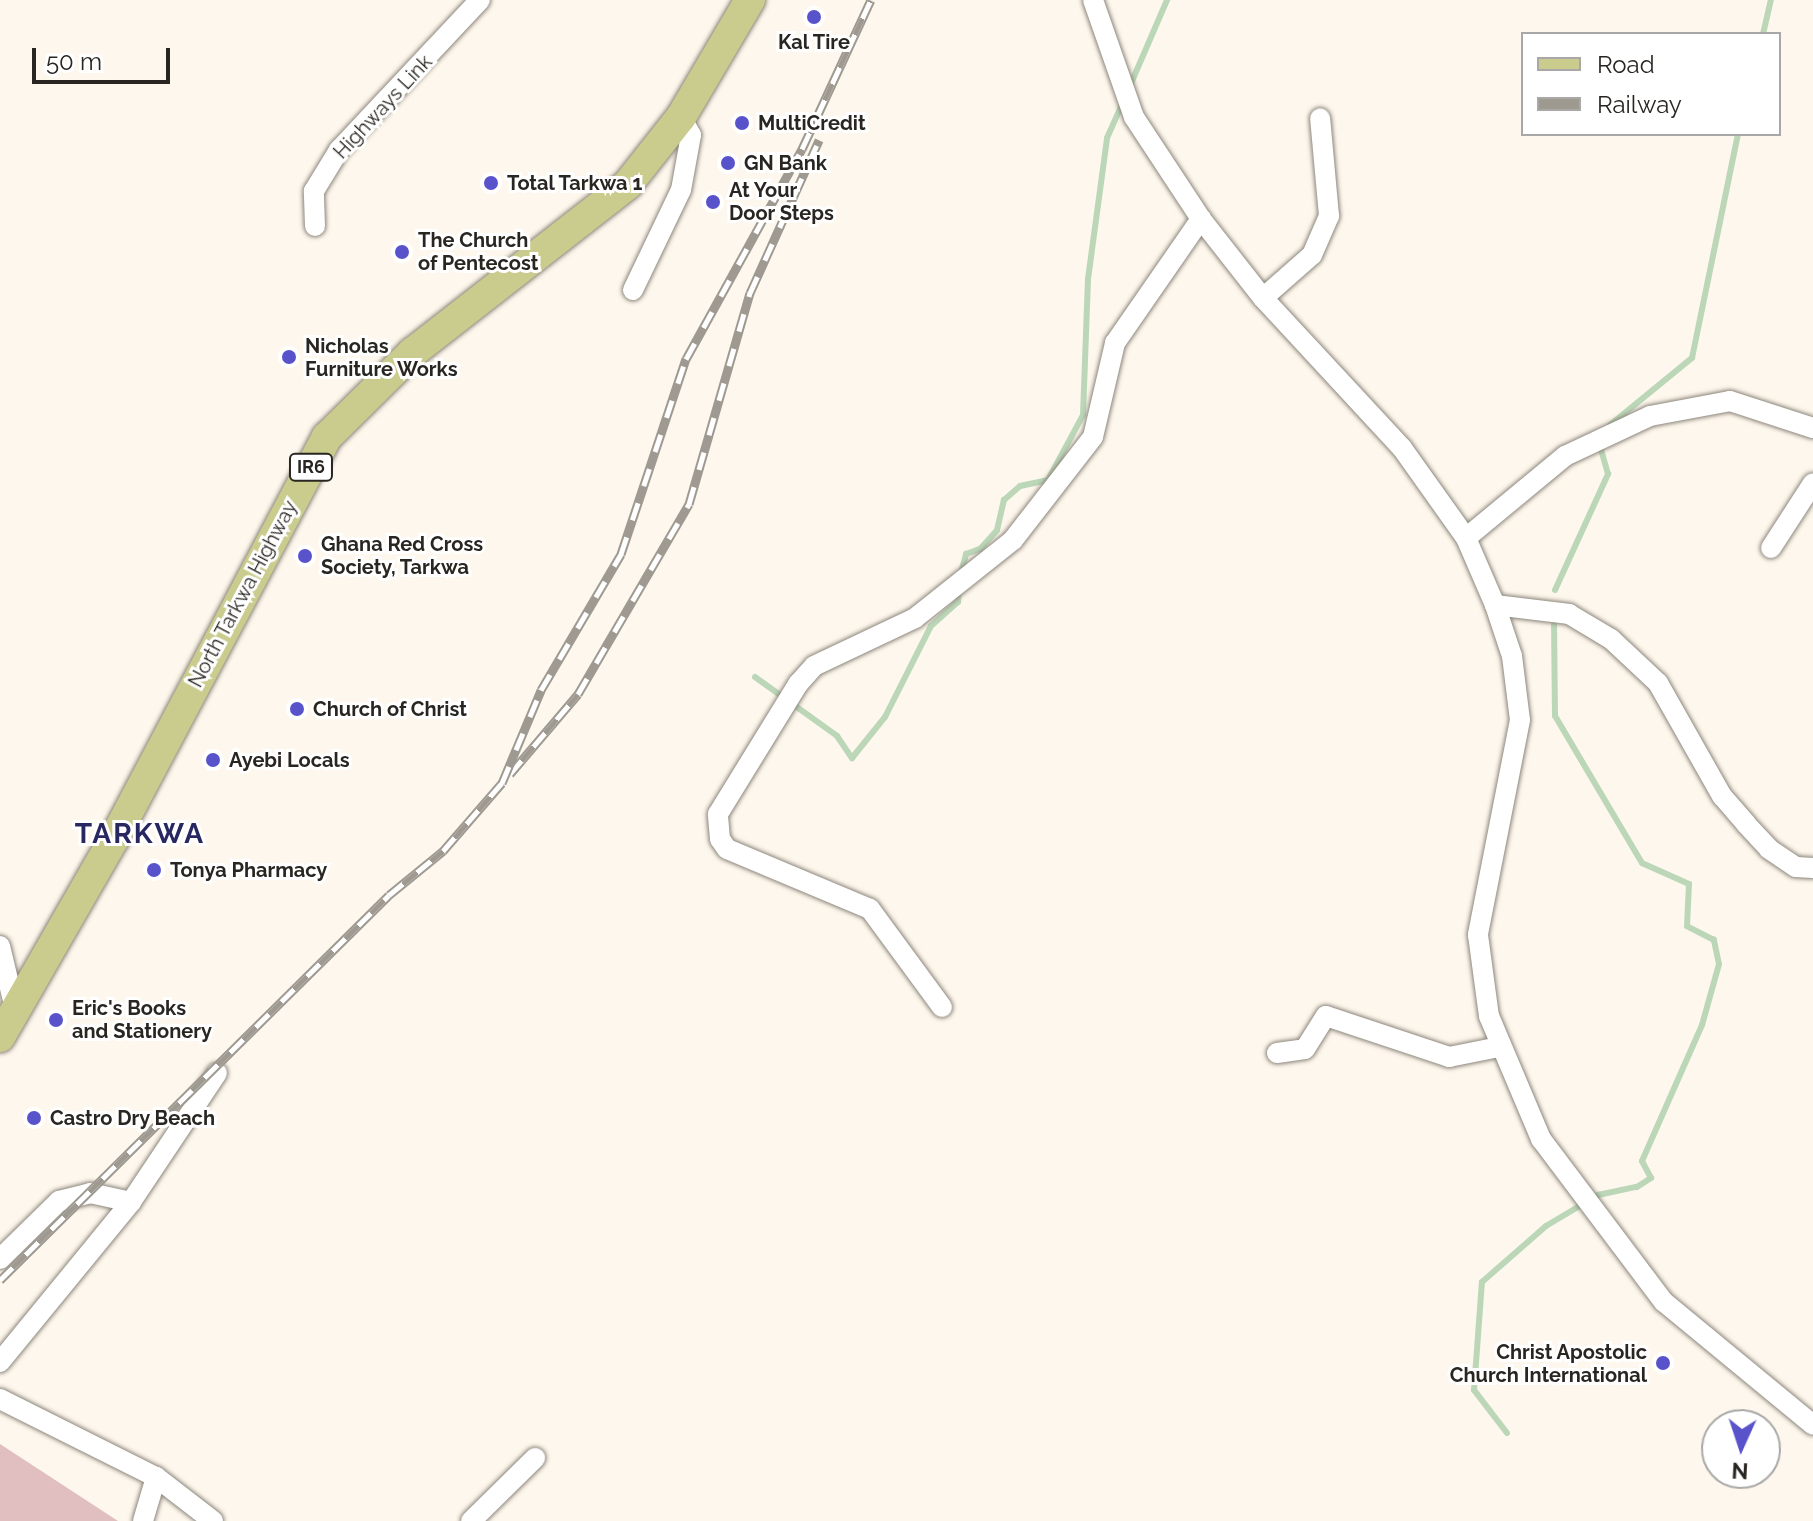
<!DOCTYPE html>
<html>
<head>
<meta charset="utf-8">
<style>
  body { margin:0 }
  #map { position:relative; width:1813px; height:1521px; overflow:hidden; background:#fef7ed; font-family:Raleway,sans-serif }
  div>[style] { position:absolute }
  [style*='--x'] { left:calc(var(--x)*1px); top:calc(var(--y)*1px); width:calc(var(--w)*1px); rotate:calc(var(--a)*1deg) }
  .green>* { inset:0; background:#e1bfc0 }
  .stream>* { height:6px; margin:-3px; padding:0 3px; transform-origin:3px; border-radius:3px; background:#bbd7b8 }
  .roads { filter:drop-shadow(0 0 2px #8c867c) drop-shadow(0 0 2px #8c867c) }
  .street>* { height:20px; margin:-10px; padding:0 10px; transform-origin:10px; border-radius:10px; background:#fff }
  .primary>* { height:30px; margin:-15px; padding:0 15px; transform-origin:15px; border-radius:15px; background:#cacc8e }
  .rail>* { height:9px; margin-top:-4.5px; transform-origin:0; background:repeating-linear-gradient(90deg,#fff 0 18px,#9e9991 0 36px); box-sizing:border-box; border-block:2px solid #9e9991 }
  .dots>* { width:22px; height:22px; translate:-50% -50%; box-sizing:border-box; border:4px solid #fff; border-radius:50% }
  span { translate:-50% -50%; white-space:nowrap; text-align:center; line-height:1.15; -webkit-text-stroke:6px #fff; paint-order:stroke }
  .shield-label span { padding:2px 6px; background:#fff; border:2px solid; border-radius:6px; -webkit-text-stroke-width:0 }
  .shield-label { font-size:18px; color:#292622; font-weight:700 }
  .poi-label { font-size:20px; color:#292622; font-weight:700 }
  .left { translate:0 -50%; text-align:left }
  .right { translate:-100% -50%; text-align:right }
  .street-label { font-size:20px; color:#292622 }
  .district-label { font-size:28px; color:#282761; font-weight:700; letter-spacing:2px }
  .legend { position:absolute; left:1521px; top:32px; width:260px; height:104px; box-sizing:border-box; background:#fff; border:2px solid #a9a8a7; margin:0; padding:10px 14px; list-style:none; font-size:24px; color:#292622 }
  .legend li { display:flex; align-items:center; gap:16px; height:40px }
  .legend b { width:40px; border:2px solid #a9a8a7 }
  .north { position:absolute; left:1701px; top:1409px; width:80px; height:80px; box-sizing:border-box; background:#fff; border:2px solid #a9a8a7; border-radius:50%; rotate:183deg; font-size:22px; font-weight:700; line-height:32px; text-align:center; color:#292622 }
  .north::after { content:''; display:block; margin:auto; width:28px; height:36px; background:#5853ca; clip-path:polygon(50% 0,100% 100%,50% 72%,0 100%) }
  .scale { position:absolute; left:32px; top:48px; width:138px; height:36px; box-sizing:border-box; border:4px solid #292622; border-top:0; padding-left:10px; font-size:24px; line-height:28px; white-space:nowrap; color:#292622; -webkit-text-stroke:6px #fff; paint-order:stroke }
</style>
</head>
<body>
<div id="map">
  <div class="green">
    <i style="clip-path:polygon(0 1444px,118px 1521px,0 1521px)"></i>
  </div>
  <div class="stream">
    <i style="--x:1763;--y:34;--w:35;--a:-77"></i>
    <i style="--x:1129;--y:88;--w:96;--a:-66.6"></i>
    <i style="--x:1610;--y:425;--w:106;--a:-39.3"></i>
    <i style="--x:1692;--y:358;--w:229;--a:-78.4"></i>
    <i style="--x:961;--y:573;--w:20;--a:-75"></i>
    <i style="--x:966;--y:554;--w:15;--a:-20"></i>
    <i style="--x:980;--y:549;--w:25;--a:-48"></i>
    <i style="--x:997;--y:530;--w:31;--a:-77"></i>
    <i style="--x:1004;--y:500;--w:21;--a:-41"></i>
    <i style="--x:1020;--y:486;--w:29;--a:-12"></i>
    <i style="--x:1048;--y:480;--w:74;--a:-61.7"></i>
    <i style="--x:1083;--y:415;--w:136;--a:-87.9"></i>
    <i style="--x:1088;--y:279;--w:142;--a:-82.3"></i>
    <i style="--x:1107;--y:138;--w:39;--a:-66"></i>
    <i style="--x:1555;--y:590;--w:128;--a:-65.4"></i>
    <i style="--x:1608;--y:474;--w:33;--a:-106"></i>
    <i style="--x:755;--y:677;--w:101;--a:35.7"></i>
    <i style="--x:837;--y:736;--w:27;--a:56"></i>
    <i style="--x:852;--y:758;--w:53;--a:-51.2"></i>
    <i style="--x:885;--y:717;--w:102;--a:-63.2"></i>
    <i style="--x:931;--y:626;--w:36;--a:-42"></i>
    <i style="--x:958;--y:602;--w:14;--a:-86"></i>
    <i style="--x:1507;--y:1433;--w:54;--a:-127.5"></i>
    <i style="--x:1474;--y:1390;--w:108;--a:-85.8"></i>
    <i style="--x:1482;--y:1282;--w:85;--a:-41.2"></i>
    <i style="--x:1546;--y:1226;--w:61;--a:-30.8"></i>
    <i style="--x:1598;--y:1195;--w:40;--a:-12"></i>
    <i style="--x:1637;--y:1187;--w:17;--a:-33"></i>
    <i style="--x:1651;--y:1178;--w:19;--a:-118"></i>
    <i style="--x:1642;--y:1161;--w:149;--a:-66.2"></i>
    <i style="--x:1702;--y:1025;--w:63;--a:-74.4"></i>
    <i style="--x:1719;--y:964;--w:25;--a:-102"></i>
    <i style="--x:1714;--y:940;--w:30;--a:-153"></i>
    <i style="--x:1687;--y:926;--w:42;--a:-87.3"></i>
    <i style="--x:1689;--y:884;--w:51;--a:-155.9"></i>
    <i style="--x:1642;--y:863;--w:171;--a:-120.6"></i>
    <i style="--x:1555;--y:716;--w:91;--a:-90.6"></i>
  </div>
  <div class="roads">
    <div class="street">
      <i style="--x:1093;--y:0;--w:124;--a:70.7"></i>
      <i style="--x:1134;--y:117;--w:122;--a:56.7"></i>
      <i style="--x:1201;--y:219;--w:100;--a:51.9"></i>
      <i style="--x:1263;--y:298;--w:205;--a:47.2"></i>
      <i style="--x:1402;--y:448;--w:110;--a:54.6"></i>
      <i style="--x:1466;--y:538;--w:73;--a:66.6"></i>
      <i style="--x:1495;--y:605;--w:54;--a:71.6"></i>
      <i style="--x:1512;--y:656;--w:64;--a:82.9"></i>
      <i style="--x:1520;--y:720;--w:219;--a:101.1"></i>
      <i style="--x:1478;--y:935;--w:82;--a:82.3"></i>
      <i style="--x:1489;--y:1016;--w:134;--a:67.1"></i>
      <i style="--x:1541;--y:1139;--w:204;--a:53"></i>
      <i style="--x:1664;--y:1302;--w:193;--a:39.5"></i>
      <i style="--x:315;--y:226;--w:35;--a:-92"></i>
      <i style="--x:314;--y:191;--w:48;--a:-58.6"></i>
      <i style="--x:339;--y:150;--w:206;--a:-46.8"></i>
      <i style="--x:633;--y:290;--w:111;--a:-64.4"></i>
      <i style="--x:681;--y:190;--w:56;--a:-79.7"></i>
      <i style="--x:691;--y:135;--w:21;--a:-119"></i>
      <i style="--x:1263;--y:298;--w:65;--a:-41.3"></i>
      <i style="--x:1312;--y:255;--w:43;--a:-66.4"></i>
      <i style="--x:1329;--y:216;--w:98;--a:-95.2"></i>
      <i style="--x:1466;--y:538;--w:129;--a:-39.6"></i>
      <i style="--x:1565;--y:456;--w:94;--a:-25.2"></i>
      <i style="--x:1650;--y:416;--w:81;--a:-10.6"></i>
      <i style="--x:1730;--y:401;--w:87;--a:18"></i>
      <i style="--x:1771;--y:548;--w:77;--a:-57.1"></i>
      <i style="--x:1495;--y:605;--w:75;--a:6.9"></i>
      <i style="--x:1569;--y:614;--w:49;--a:30.8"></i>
      <i style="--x:1611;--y:639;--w:64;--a:43.1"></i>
      <i style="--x:1658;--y:683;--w:130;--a:60.5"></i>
      <i style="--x:1722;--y:796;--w:37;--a:49"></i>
      <i style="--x:1746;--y:824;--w:34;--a:47"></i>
      <i style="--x:1769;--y:849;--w:32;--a:34"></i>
      <i style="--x:1796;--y:867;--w:17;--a:3"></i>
      <i style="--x:0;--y:946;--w:69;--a:76.6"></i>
      <i style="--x:942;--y:1007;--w:122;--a:-126.3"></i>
      <i style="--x:870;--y:909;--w:155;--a:-157.2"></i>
      <i style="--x:727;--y:849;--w:12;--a:-125"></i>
      <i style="--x:720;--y:839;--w:25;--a:-95"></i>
      <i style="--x:718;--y:814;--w:153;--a:-58.4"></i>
      <i style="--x:798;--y:684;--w:24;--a:-48"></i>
      <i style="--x:814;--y:666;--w:112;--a:-25.4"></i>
      <i style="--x:915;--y:618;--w:125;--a:-38.5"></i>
      <i style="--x:1013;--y:540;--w:130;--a:-52.2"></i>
      <i style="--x:1093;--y:437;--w:97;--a:-76.8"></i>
      <i style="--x:1115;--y:343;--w:151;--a:-55.3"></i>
      <i style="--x:1277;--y:1053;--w:28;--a:-8"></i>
      <i style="--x:1305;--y:1049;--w:39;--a:-58"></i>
      <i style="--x:1326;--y:1016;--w:130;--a:18.4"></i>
      <i style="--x:1449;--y:1057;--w:51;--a:-11.3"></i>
      <i style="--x:0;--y:1259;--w:83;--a:-44.5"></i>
      <i style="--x:59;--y:1201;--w:32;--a:-14"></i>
      <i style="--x:90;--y:1193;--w:42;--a:12.4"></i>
      <i style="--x:0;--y:1362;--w:207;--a:-50.7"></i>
      <i style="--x:131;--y:1202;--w:155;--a:-56.3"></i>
      <i style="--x:0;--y:1399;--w:174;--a:26.6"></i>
      <i style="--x:156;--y:1477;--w:72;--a:37.7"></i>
      <i style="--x:143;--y:1521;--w:46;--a:-73.5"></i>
      <i style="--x:471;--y:1521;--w:90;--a:-44.5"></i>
    </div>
    <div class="primary">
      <i style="--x:0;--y:1037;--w:228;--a:-60.1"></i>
      <i style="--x:114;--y:839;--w:455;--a:-62.1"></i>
      <i style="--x:327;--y:437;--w:120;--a:-44.7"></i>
      <i style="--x:412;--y:353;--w:274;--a:-38"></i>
      <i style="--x:628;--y:184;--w:85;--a:-51.7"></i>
      <i style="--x:681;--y:117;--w:136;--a:-59.5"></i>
    </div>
  </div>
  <div class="rail">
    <i style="--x:510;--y:774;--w:105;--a:-49.6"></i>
    <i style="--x:578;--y:694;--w:220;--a:-59.7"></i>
    <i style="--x:689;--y:504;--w:220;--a:-73.9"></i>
    <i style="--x:750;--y:293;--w:168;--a:-65.7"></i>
    <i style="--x:0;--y:1280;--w:547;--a:-44.7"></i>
    <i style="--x:389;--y:895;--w:70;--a:-39.2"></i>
    <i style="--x:443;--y:851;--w:90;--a:-49.1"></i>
    <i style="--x:502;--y:783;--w:101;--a:-67.2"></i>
    <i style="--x:541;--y:690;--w:158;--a:-59.5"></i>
    <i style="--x:621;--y:554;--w:206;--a:-71.6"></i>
    <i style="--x:686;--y:359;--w:240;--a:-61.1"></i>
    <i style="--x:802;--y:149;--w:164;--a:-65.2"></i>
  </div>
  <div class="dots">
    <i style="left:814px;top:17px;background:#5853ca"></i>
    <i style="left:742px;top:123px;background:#5853ca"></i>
    <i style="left:728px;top:163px;background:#5853ca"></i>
    <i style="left:491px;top:183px;background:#5853ca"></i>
    <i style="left:713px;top:202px;background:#5853ca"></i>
    <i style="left:402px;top:252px;background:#5853ca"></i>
    <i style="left:289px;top:357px;background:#5853ca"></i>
    <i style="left:305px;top:556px;background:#5853ca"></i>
    <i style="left:297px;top:709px;background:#5853ca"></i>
    <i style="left:213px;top:760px;background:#5853ca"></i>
    <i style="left:154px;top:870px;background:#5853ca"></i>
    <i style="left:56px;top:1020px;background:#5853ca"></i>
    <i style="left:34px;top:1118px;background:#5853ca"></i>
    <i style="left:1663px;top:1363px;background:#5853ca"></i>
  </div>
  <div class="shield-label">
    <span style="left:311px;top:467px">IR6</span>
  </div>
  <div class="poi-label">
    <span style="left:814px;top:42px">Kal Tire</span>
    <span class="left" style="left:758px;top:123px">MultiCredit</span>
    <span class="left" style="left:744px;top:163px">GN Bank</span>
    <span class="left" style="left:507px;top:183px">Total Tarkwa 1</span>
    <span class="left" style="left:729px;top:202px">At Your<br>Door Steps</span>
    <span class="left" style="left:418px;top:252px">The Church<br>of Pentecost</span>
    <span class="left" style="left:305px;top:358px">Nicholas<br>Furniture Works</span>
    <span class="left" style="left:321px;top:556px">Ghana Red Cross<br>Society, Tarkwa</span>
    <span class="left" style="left:313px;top:709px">Church of Christ</span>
    <span class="left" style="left:229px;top:760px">Ayebi Locals</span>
    <span class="left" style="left:170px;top:870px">Tonya Pharmacy</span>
    <span class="left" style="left:72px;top:1020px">Eric's Books<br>and Stationery</span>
    <span class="left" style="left:50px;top:1118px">Castro Dry Beach</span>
    <span class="right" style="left:1647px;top:1364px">Christ Apostolic<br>Church International</span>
  </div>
  <div class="street-label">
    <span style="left:383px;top:107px;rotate:-47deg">Highways Link</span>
    <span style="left:243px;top:594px;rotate:-62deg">North Tarkwa Highway</span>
  </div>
  <div class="district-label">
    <span style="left:140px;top:834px">TARKWA</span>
  </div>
  <ul class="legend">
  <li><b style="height:10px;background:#cacc8e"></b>Road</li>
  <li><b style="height:10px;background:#9e9991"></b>Railway</li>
  </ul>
  <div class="north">N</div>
  <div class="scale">50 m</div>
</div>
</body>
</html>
